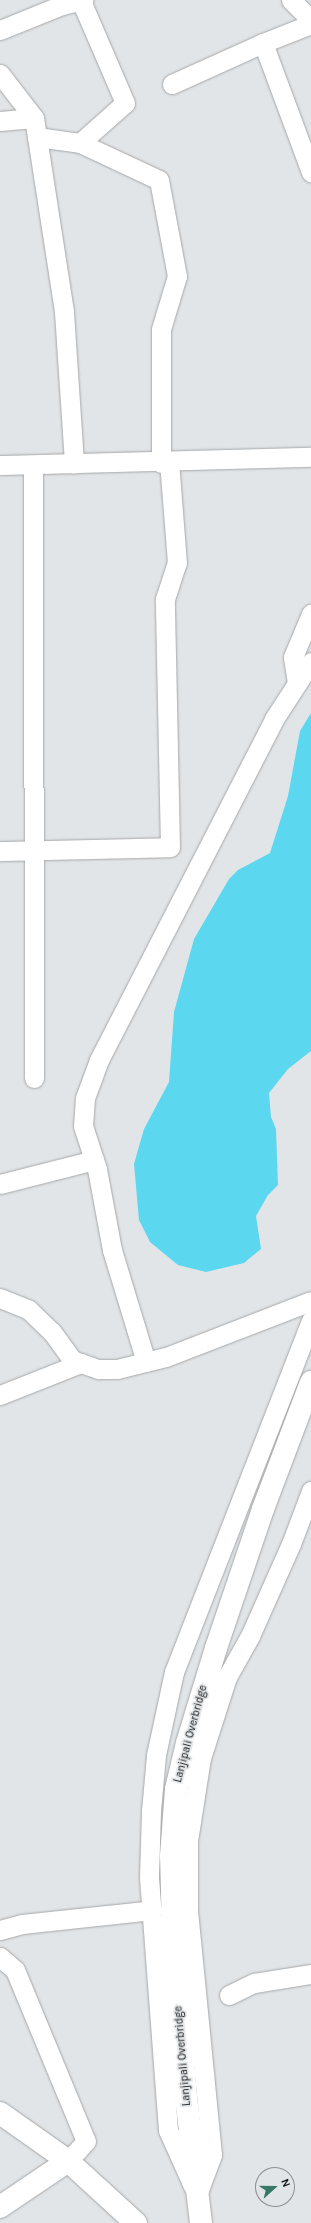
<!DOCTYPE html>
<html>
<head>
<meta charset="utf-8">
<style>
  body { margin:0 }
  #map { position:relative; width:311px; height:2223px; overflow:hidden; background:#e2e5e7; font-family:Karla,sans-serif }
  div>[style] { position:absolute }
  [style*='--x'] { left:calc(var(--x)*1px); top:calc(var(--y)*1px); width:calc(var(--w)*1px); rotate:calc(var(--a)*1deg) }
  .water>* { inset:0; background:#5bd7f0 }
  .roads { filter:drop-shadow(0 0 1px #a5a7a9) drop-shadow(0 0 1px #a5a7a9) }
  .street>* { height:19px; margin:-9.5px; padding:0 9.5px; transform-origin:9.5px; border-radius:9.5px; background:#fff }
  .secondary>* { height:22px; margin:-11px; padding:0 11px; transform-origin:11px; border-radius:11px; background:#fff }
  span { translate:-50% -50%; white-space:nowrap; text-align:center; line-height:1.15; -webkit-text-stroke:3.5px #e2e5e7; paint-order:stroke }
  .street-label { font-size:11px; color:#0f1011 }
  .north { position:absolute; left:255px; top:2167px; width:40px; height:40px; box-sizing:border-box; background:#e2e5e7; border:1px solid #8e9091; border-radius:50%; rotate:69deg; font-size:11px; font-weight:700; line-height:16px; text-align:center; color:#0f1011 }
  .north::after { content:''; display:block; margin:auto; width:14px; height:18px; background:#377766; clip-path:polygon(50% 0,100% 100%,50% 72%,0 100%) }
</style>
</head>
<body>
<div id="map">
  <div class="water">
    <i style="clip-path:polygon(311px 713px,311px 1051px,288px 1069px,269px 1093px,271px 1117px,276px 1129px,278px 1185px,268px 1195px,256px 1216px,261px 1249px,244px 1263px,206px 1272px,178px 1265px,150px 1242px,139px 1220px,134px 1164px,144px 1129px,169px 1082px,174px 1012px,194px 939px,229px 879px,238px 870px,270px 853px,288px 796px,300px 731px)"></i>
  </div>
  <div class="roads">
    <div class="street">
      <i style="--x:291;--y:0;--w:28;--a:45"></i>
      <i style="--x:0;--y:30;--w:67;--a:-22"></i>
      <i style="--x:62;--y:5;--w:22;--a:-13"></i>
      <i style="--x:263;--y:43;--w:52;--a:-21.6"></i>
      <i style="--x:0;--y:74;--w:56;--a:52.3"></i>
      <i style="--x:172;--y:84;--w:100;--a:-24.3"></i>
      <i style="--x:263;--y:43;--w:138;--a:69.6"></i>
      <i style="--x:0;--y:121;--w:34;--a:-5"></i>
      <i style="--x:34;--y:118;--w:19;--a:81"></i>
      <i style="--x:37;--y:137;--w:43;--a:7.9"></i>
      <i style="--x:80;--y:143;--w:87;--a:25.1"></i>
      <i style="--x:159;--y:180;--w:98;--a:79.4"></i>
      <i style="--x:177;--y:276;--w:55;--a:106.8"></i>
      <i style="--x:161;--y:329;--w:134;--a:90"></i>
      <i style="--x:37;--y:137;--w:177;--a:81.2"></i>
      <i style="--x:64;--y:312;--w:152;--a:86.2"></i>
      <i style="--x:80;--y:143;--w:60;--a:-41.6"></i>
      <i style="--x:125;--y:103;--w:111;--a:-113.3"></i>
      <i style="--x:0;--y:465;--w:311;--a:-1.5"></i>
      <i style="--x:33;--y:465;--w:613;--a:89.91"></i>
      <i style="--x:297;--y:683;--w:26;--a:-99"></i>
      <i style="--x:293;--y:657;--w:47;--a:-67.3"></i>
      <i style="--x:0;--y:851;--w:170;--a:-1.3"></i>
      <i style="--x:170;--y:847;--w:248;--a:-91.2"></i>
      <i style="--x:165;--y:599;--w:38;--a:-72"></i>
      <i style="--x:177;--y:563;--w:101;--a:-94.5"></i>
      <i style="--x:0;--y:1184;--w:97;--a:-14.3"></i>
      <i style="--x:0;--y:1298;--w:31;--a:22"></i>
      <i style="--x:29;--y:1310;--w:32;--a:44"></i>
      <i style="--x:52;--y:1332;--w:34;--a:54"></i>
      <i style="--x:72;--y:1360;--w:28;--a:19"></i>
      <i style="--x:98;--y:1369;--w:19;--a:0"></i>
      <i style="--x:117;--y:1369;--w:50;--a:-13.8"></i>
      <i style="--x:166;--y:1357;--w:155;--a:-21.1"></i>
      <i style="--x:146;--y:1362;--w:117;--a:-106.9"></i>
      <i style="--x:112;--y:1250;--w:82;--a:-100.5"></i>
      <i style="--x:97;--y:1169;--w:45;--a:-108"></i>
      <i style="--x:83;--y:1126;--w:28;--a:-86"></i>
      <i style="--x:85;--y:1098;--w:40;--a:-69.8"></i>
      <i style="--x:99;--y:1060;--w:383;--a:-62.8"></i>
      <i style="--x:274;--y:719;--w:68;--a:-57"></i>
      <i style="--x:0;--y:1395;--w:87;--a:-21.6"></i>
      <i style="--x:0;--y:1930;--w:23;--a:-15"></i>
      <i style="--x:22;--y:1924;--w:131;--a:-6.1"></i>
      <i style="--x:0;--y:1957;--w:20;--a:41"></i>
      <i style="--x:15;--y:1970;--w:185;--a:67.5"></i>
      <i style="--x:86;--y:2141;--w:27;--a:132"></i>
      <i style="--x:229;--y:1995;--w:28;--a:-26"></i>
      <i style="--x:254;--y:1983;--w:58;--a:-9"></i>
      <i style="--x:193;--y:2186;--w:61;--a:-114.1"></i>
      <i style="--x:168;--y:2130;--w:253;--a:-94.3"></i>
      <i style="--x:149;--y:1878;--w:67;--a:-88.3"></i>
      <i style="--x:151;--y:1811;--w:56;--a:-84.9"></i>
      <i style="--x:156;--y:1755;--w:85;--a:-77.8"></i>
      <i style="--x:174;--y:1672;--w:377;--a:-68.7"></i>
      <i style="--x:197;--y:2195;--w:43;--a:-69.4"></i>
      <i style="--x:212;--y:2155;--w:244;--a:-95.6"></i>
      <i style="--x:188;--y:1912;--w:71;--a:-90"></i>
      <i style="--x:188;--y:1841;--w:84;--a:-81.1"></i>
      <i style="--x:201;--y:1758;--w:85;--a:-72.2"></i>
      <i style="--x:227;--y:1677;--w:47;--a:-60.7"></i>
      <i style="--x:250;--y:1636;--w:101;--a:-66"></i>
      <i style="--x:291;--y:1544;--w:57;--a:-69.3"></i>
    </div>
    <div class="secondary">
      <i style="--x:0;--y:2113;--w:83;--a:35.2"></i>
      <i style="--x:68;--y:2161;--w:92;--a:42.4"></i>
      <i style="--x:0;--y:2207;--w:82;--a:-34.1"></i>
      <i style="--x:201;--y:2223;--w:127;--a:-96.8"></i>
      <i style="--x:186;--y:2097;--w:168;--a:-94.5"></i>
      <i style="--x:173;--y:1930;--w:74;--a:-91.5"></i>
      <i style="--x:171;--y:1856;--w:67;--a:-85.7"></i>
      <i style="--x:176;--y:1789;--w:47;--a:-76.6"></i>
      <i style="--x:187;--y:1743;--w:99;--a:-73"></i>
      <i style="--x:216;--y:1648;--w:147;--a:-71.3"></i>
      <i style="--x:263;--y:1509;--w:136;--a:-69.3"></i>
    </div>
  </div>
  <div class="street-label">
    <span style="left:191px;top:1734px;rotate:-75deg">Lanjipali Overbridge</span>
    <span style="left:183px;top:2056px;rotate:-95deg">Lanjipali Overbridge</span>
  </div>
  <div class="north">N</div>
</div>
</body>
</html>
